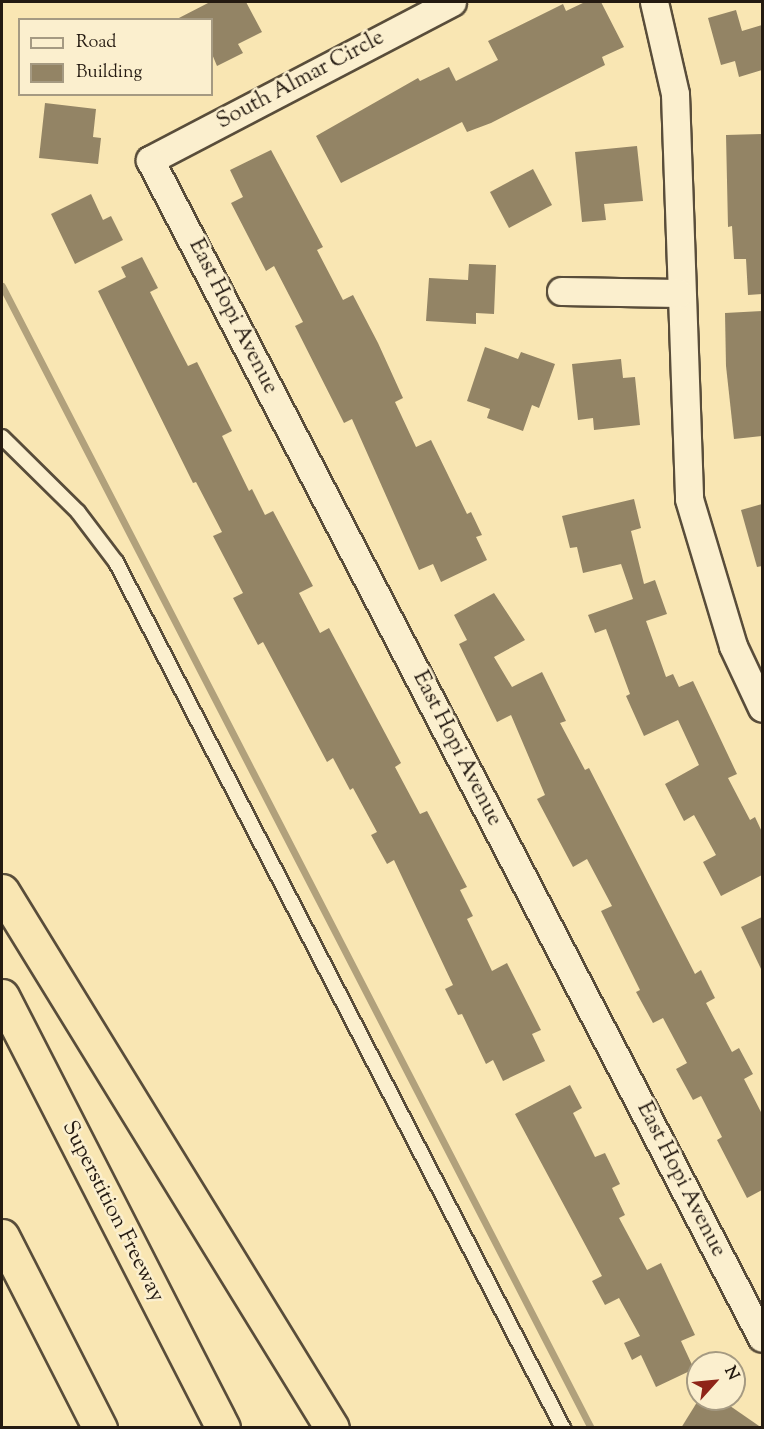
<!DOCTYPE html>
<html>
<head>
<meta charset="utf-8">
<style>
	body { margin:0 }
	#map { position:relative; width:764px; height:1429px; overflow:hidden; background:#f9e6b3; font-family:"Sorts Mill Goudy",serif }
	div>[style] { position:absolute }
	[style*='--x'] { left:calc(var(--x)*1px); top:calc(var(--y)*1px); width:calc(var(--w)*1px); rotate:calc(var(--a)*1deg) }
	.stream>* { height:7px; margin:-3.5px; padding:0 3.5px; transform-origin:3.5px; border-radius:3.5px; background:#b1a17c }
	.building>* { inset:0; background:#938465 }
	.roads { filter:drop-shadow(2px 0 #594d3a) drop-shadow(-2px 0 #594d3a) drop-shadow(0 2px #594d3a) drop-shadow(0 -2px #594d3a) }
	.service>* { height:14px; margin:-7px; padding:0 7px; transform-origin:7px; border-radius:7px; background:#fbefce }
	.minor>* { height:27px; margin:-13.5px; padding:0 13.5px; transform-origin:13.5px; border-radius:13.5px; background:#fbefce }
	.motorway>* { height:33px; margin:-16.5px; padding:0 16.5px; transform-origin:16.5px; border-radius:16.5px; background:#f9e6b3 }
	span { translate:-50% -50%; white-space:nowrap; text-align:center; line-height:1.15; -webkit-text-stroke:5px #fbefce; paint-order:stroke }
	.street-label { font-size:22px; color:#241a11 }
	.frame { position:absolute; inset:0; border:3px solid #241a11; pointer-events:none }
	.legend { position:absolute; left:18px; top:18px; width:195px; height:78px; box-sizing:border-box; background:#fbefce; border:2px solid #a59a82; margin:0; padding:8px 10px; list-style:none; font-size:18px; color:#241a11 }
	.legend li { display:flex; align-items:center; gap:12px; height:30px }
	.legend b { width:30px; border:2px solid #a59a82 }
	.north { position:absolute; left:686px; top:1351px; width:60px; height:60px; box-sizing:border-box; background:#fbefce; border:2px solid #a59a82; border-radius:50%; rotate:63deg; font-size:16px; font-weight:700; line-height:24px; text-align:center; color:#241a11 }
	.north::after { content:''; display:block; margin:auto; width:21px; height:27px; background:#8f2418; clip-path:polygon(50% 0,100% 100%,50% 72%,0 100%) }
</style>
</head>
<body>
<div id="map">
	<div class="stream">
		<div style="--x:2;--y:286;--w:1285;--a:62.72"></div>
	</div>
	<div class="building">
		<div style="clip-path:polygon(210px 2px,246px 2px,262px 32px,238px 44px,243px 53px,217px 66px,212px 54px,212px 20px,175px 20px)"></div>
		<div style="clip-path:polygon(585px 2px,601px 2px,624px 47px,602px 57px,605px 65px,491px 123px,467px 132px,462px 122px,341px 183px,316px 136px,418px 78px,420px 81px,449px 67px,456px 81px,498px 60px,488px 41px,563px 4px,566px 11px)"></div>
		<div style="clip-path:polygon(736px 10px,742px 31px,762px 25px,762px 70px,739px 77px,735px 61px,721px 65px,708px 18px)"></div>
		<div style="clip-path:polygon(45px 103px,96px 109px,93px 137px,101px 138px,98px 164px,39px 158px)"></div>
		<div style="clip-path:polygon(762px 134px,762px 294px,748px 295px,746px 259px,734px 259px,732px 226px,728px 227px,726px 135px)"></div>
		<div style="clip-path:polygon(637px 146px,643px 201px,604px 204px,606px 220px,582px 222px,575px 152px)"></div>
		<div style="clip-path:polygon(271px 150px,323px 247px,317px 250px,343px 300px,353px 295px,378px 343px,403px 398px,395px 402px,416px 447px,431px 440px,467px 514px,471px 512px,482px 535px,476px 537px,487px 560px,441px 582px,433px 564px,419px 570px,352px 419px,344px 423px,295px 326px,303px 322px,274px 266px,266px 271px,231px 203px,243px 197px,230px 170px)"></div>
		<div style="clip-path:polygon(533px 169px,552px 205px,509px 228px,490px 192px)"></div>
		<div style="clip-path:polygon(91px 194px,103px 220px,111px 216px,123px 240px,75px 264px,51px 214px)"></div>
		<div style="clip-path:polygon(142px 257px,158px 288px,150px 292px,175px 341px,188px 366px,197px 362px,232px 431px,222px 436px,249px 491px,252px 489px,265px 515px,273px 511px,313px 586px,299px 593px,320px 633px,329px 628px,401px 763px,395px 767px,420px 814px,427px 811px,467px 887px,460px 890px,473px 916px,467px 919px,492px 971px,507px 963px,541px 1030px,532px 1034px,545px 1061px,503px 1081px,493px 1060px,486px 1064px,462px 1014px,458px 1015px,445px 989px,453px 985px,394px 860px,387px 864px,371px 835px,377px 832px,353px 788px,350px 790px,333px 758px,327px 762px,263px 642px,258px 645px,233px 598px,243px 593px,213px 536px,222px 532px,196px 482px,193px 483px,98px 291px,126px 277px,121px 267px)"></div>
		<div style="clip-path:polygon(469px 264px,496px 265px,494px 314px,476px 313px,476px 324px,426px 321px,429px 278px,468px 280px)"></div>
		<div style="clip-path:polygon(762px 311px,762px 436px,734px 439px,726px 366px,725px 313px)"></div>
		<div style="clip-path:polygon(485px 347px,518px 359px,521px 352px,555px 364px,539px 408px,532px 405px,523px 431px,487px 418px,490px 409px,467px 401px)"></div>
		<div style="clip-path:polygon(621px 359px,623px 378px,635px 377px,640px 425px,594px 430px,593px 418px,578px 420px,572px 364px)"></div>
		<div style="clip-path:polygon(634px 499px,641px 528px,631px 531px,644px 584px,655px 580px,667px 614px,646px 621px,666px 677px,673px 674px,679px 687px,693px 681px,737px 774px,728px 778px,750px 820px,755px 817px,762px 832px,762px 875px,721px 896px,703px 862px,716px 855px,694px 815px,684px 821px,665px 784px,699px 765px,678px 720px,644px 736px,626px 696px,630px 694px,606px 629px,595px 633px,588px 615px,633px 599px,621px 564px,583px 573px,577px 547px,570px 548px,562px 516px)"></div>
		<div style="clip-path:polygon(762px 504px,762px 566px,757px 567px,741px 510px)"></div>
		<div style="clip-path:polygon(494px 593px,525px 640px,494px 657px,512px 687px,542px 672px,566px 721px,560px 723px,585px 770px,589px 768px,695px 974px,701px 970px,715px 998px,706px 1003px,732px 1052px,739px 1048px,753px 1074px,744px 1079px,762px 1114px,762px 1190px,747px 1198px,717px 1140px,722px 1137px,701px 1096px,693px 1100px,676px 1069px,687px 1063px,663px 1018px,653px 1023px,636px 992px,640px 990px,601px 911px,612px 906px,587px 859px,573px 867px,537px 799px,545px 795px,511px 715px,497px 722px,459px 644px,467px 640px,454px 615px)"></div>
		<div style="clip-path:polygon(762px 917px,762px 971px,741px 927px)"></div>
		<div style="clip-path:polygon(570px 1085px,582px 1108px,573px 1113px,595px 1157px,605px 1153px,620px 1184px,612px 1188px,625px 1215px,619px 1218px,647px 1270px,661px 1263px,695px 1335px,681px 1341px,694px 1369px,656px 1387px,641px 1355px,632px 1360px,624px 1343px,640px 1336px,619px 1298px,605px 1305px,592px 1281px,602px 1276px,515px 1114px)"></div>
		<div style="clip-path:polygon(699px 1399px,720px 1399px,762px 1428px,681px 1428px)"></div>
	</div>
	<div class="roads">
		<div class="service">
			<div style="--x:2;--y:437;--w:107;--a:44.6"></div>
			<div style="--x:78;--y:512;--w:63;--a:52.8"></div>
			<div style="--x:116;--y:562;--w:975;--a:62.7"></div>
		</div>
		<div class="minor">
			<div style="--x:452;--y:2;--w:341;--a:152.4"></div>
			<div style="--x:150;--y:160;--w:1327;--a:62.55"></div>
			<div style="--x:654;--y:2;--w:94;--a:77.1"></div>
			<div style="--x:675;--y:94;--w:405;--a:88"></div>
			<div style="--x:689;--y:499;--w:153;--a:73.3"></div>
			<div style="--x:733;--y:646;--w:68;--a:64.9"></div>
			<div style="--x:561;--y:291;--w:118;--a:1"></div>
		</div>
		<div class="motorway">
			<div style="--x:2;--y:891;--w:630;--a:58.43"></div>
			<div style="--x:2;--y:996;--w:485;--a:62.9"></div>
			<div style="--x:2;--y:1236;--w:216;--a:63"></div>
		</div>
	</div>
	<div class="street-label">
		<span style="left:301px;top:81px;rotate:-28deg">South Almar Circle</span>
		<span style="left:232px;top:317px;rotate:63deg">East Hopi Avenue</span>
		<span style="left:456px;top:749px;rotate:63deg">East Hopi Avenue</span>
		<span style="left:680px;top:1180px;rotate:63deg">East Hopi Avenue</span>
		<span style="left:112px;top:1212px;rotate:63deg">Superstition Freeway</span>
	</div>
	<div class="frame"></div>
	<ul class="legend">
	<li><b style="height:8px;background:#fbefce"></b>Road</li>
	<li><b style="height:16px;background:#938465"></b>Building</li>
	</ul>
	<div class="north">N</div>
</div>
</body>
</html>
